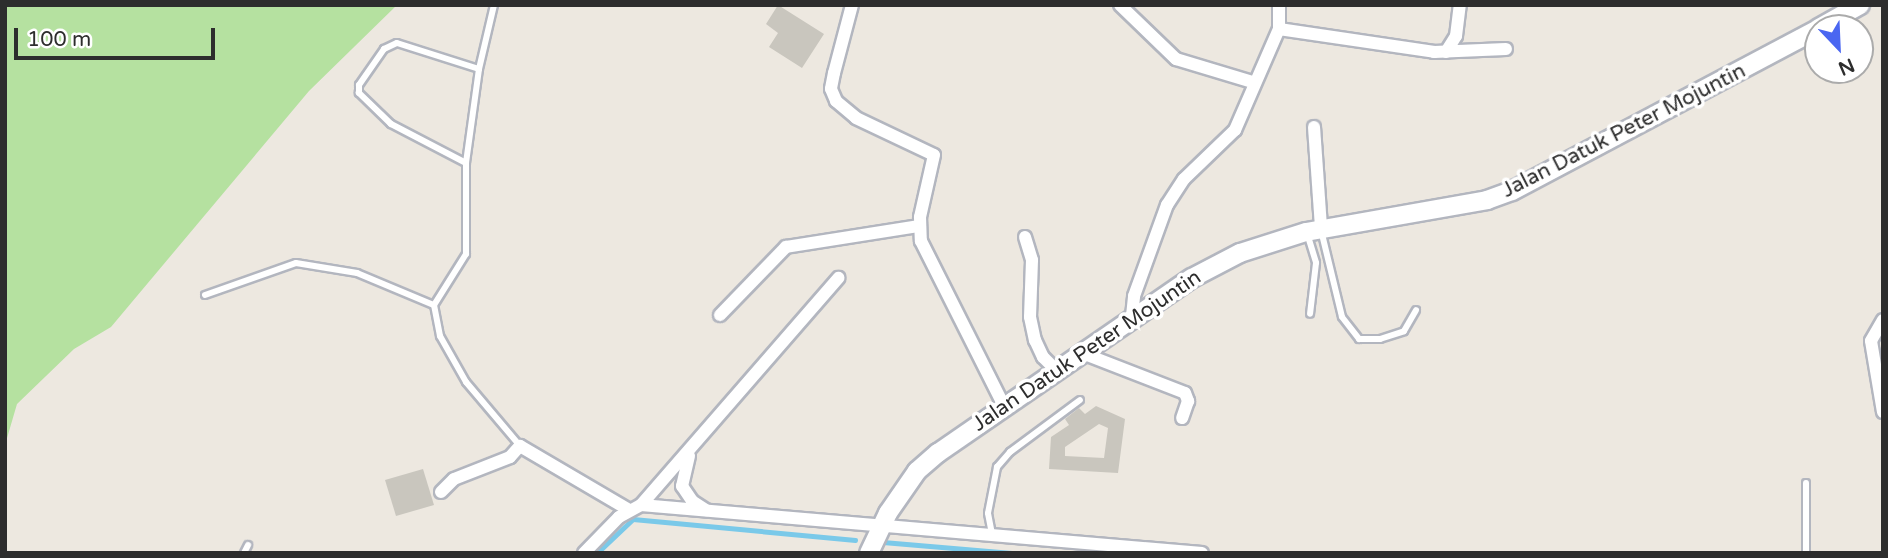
<!DOCTYPE html>
<html>
<head>
<meta charset="utf-8">
<style>
	body { margin:0 }
	#map { position:relative; width:1888px; height:558px; overflow:hidden; background:#ede8e0; font-family:"Varela Round",sans-serif }
	div>[style] { position:absolute }
	[style*='--x'] { left:calc(var(--x)*1px); top:calc(var(--y)*1px); width:calc(var(--w)*1px); rotate:calc(var(--a)*1deg) }
	.green>* { inset:0; background:#b5e1a0 }
	.stream>* { height:4.5px; margin:-2.25px; padding:0 2.25px; transform-origin:2.25px; border-radius:2.25px; background:#7ac9e9 }
	.building>* { inset:0; background:#c9c6be }
	.roads { filter:drop-shadow(2px 0 #b3b6bf) drop-shadow(-2px 0 #b3b6bf) drop-shadow(0 2px #b3b6bf) drop-shadow(0 -2px #b3b6bf) }
	.lane>* { height:6px; margin:-3px; padding:0 3px; transform-origin:3px; border-radius:3px; background:#fff }
	.street>* { height:12px; margin:-6px; padding:0 6px; transform-origin:6px; border-radius:6px; background:#fff }
	.secondary>* { height:18px; margin:-9px; padding:0 9px; transform-origin:9px; border-radius:9px; background:#fff }
	span { translate:-50% -50%; white-space:nowrap; text-align:center; line-height:1.15; -webkit-text-stroke:7px #fff; paint-order:stroke }
	.street-label { font-size:21px; color:#2d2d2d }
	.frame { position:absolute; inset:0; border:7px solid #2d2d2d; pointer-events:none }
	.north { position:absolute; left:1804px; top:14px; width:70px; height:70px; box-sizing:border-box; background:#fff; border:2px solid #ababab; border-radius:50%; rotate:157deg; font-size:19px; font-weight:700; line-height:28px; text-align:center; color:#2d2d2d }
	.north::after { content:''; display:block; margin:auto; width:24px; height:32px; background:#4a66f1; clip-path:polygon(50% 0,100% 100%,50% 72%,0 100%) }
	.scale { position:absolute; left:14px; top:28px; width:201px; height:32px; box-sizing:border-box; border:4px solid #2d2d2d; border-top:0; padding-left:9px; font-size:21px; line-height:24px; white-space:nowrap; color:#2d2d2d; -webkit-text-stroke:5px #fff; paint-order:stroke }
</style>
</head>
<body>
<div id="map">
	<div class="green">
		<div style="clip-path:polygon(5px 5px,397px 5px,309px 91px,111px 327px,74px 349px,17px 404px,5px 445px)"></div>
	</div>
	<div class="stream">
		<div style="--x:883;--y:542;--w:129;--a:4.9"></div>
		<div style="--x:597;--y:553;--w:50;--a:-43.4"></div>
		<div style="--x:633;--y:519;--w:223;--a:5.4"></div>
	</div>
	<div class="building">
		<div style="clip-path:polygon(778px 5px,824px 34px,802px 68px,769px 47px,778px 33px,766px 24px)"></div>
		<div style="clip-path:polygon(evenodd,1096px 406px,1125px 419px,1118px 473px,1049px 469px,1051px 437px,1069px 425px,1065px 419px,1079px 408px,1085px 414px,1096px 406px,1099px 424px,1108px 428px,1104px 458px,1065px 456px,1065px 447px,1099px 424px)"></div>
		<div style="clip-path:polygon(423px 469px,434px 505px,396px 516px,385px 480px)"></div>
	</div>
	<div class="roads">
		<div class="lane">
			<div style="--x:494;--y:5;--w:66;--a:103.2"></div>
			<div style="--x:479;--y:69;--w:95;--a:97.9"></div>
			<div style="--x:466;--y:163;--w:91;--a:90"></div>
			<div style="--x:466;--y:254;--w:60;--a:122.1"></div>
			<div style="--x:434;--y:305;--w:32;--a:79"></div>
			<div style="--x:440;--y:336;--w:53;--a:60.5"></div>
			<div style="--x:466;--y:382;--w:84;--a:49.8"></div>
			<div style="--x:466;--y:163;--w:85;--a:-152.5"></div>
			<div style="--x:391;--y:124;--w:45;--a:-135.9"></div>
			<div style="--x:359;--y:93;--w:8;--a:-90"></div>
			<div style="--x:359;--y:85;--w:44;--a:-55.2"></div>
			<div style="--x:384;--y:49;--w:14;--a:-25"></div>
			<div style="--x:397;--y:43;--w:86;--a:17.6"></div>
			<div style="--x:1321;--y:230;--w:89;--a:76.4"></div>
			<div style="--x:1342;--y:317;--w:28;--a:52"></div>
			<div style="--x:1359;--y:339;--w:21;--a:0"></div>
			<div style="--x:1380;--y:339;--w:25;--a:-18"></div>
			<div style="--x:1404;--y:331;--w:24;--a:-60"></div>
			<div style="--x:1307;--y:233;--w:31;--a:73"></div>
			<div style="--x:1316;--y:263;--w:51;--a:96.7"></div>
			<div style="--x:205;--y:295;--w:96;--a:-19.4"></div>
			<div style="--x:296;--y:263;--w:62;--a:9.3"></div>
			<div style="--x:357;--y:273;--w:83;--a:22.6"></div>
			<div style="--x:992;--y:534;--w:21;--a:-101"></div>
			<div style="--x:988;--y:513;--w:47;--a:-78.9"></div>
			<div style="--x:997;--y:467;--w:20;--a:-49"></div>
			<div style="--x:1010;--y:452;--w:87;--a:-36.6"></div>
			<div style="--x:244;--y:553;--w:9;--a:-63"></div>
			<div style="--x:1806;--y:553;--w:70;--a:-90"></div>
		</div>
		<div class="street">
			<div style="--x:852;--y:5;--w:70;--a:104.8"></div>
			<div style="--x:834;--y:73;--w:16;--a:101"></div>
			<div style="--x:831;--y:89;--w:13;--a:67"></div>
			<div style="--x:836;--y:101;--w:26;--a:40"></div>
			<div style="--x:856;--y:118;--w:86;--a:25.4"></div>
			<div style="--x:934;--y:155;--w:64;--a:102.7"></div>
			<div style="--x:920;--y:217;--w:24;--a:88"></div>
			<div style="--x:921;--y:241;--w:185;--a:63.3"></div>
			<div style="--x:1120;--y:5;--w:78;--a:44"></div>
			<div style="--x:1176;--y:59;--w:79;--a:16.8"></div>
			<div style="--x:1279;--y:29;--w:157;--a:8.4"></div>
			<div style="--x:1434;--y:52;--w:72;--a:-2.4"></div>
			<div style="--x:1446;--y:52;--w:19;--a:-58"></div>
			<div style="--x:1456;--y:36;--w:31;--a:-83"></div>
			<div style="--x:1314;--y:127;--w:101;--a:86"></div>
			<div style="--x:1025;--y:237;--w:24;--a:73"></div>
			<div style="--x:1032;--y:260;--w:57;--a:92"></div>
			<div style="--x:1030;--y:317;--w:24;--a:78"></div>
			<div style="--x:1035;--y:340;--w:19;--a:65"></div>
			<div style="--x:1043;--y:357;--w:18;--a:45"></div>
			<div style="--x:720;--y:315;--w:95;--a:-45.9"></div>
			<div style="--x:786;--y:247;--w:134;--a:-9"></div>
			<div style="--x:1132;--y:316;--w:20;--a:-84"></div>
			<div style="--x:1134;--y:296;--w:97;--a:-70.1"></div>
			<div style="--x:1167;--y:205;--w:31;--a:-57"></div>
			<div style="--x:1184;--y:179;--w:71;--a:-43.9"></div>
			<div style="--x:1235;--y:130;--w:110;--a:-66.5"></div>
			<div style="--x:1279;--y:29;--w:24;--a:-90"></div>
			<div style="--x:1883;--y:320;--w:24;--a:120"></div>
			<div style="--x:1871;--y:341;--w:72;--a:80.4"></div>
			<div style="--x:1082;--y:353;--w:110;--a:21.2"></div>
			<div style="--x:1185;--y:393;--w:9;--a:69"></div>
			<div style="--x:1188;--y:401;--w:18;--a:109"></div>
			<div style="--x:689;--y:456;--w:31;--a:103"></div>
			<div style="--x:682;--y:486;--w:18;--a:56"></div>
			<div style="--x:692;--y:501;--w:17;--a:33"></div>
			<div style="--x:441;--y:492;--w:18;--a:-45"></div>
			<div style="--x:454;--y:479;--w:60;--a:-21.4"></div>
			<div style="--x:510;--y:457;--w:15;--a:-48"></div>
			<div style="--x:520;--y:446;--w:126;--a:30.4"></div>
			<div style="--x:641;--y:505;--w:301;--a:-49"></div>
			<div style="--x:584;--y:553;--w:50;--a:-45.8"></div>
			<div style="--x:619;--y:517;--w:25;--a:-29"></div>
			<div style="--x:641;--y:505;--w:563;--a:4.89"></div>
		</div>
		<div class="secondary">
			<div style="--x:1819;--y:28;--w:47;--a:-29.3"></div>
			<div style="--x:869;--y:553;--w:44;--a:-64.6"></div>
			<div style="--x:888;--y:513;--w:51;--a:-55.4"></div>
			<div style="--x:917;--y:471;--w:28;--a:-41"></div>
			<div style="--x:938;--y:453;--w:308;--a:-34.6"></div>
			<div style="--x:1192;--y:278;--w:54;--a:-27.5"></div>
			<div style="--x:1240;--y:253;--w:69;--a:-17.7"></div>
			<div style="--x:1306;--y:232;--w:184;--a:-10"></div>
			<div style="--x:1487;--y:200;--w:27;--a:-20"></div>
			<div style="--x:1512;--y:191;--w:346;--a:-27.9"></div>
		</div>
	</div>
	<div class="street-label">
		<span style="left:1624px;top:131px;rotate:-27deg">Jalan Datuk Peter Mojuntin</span>
		<span style="left:1087px;top:351px;rotate:-34deg">Jalan Datuk Peter Mojuntin</span>
	</div>
	<div class="frame"></div>
	<div class="north">N</div>
	<div class="scale">100 m</div>
</div>
</body>
</html>
